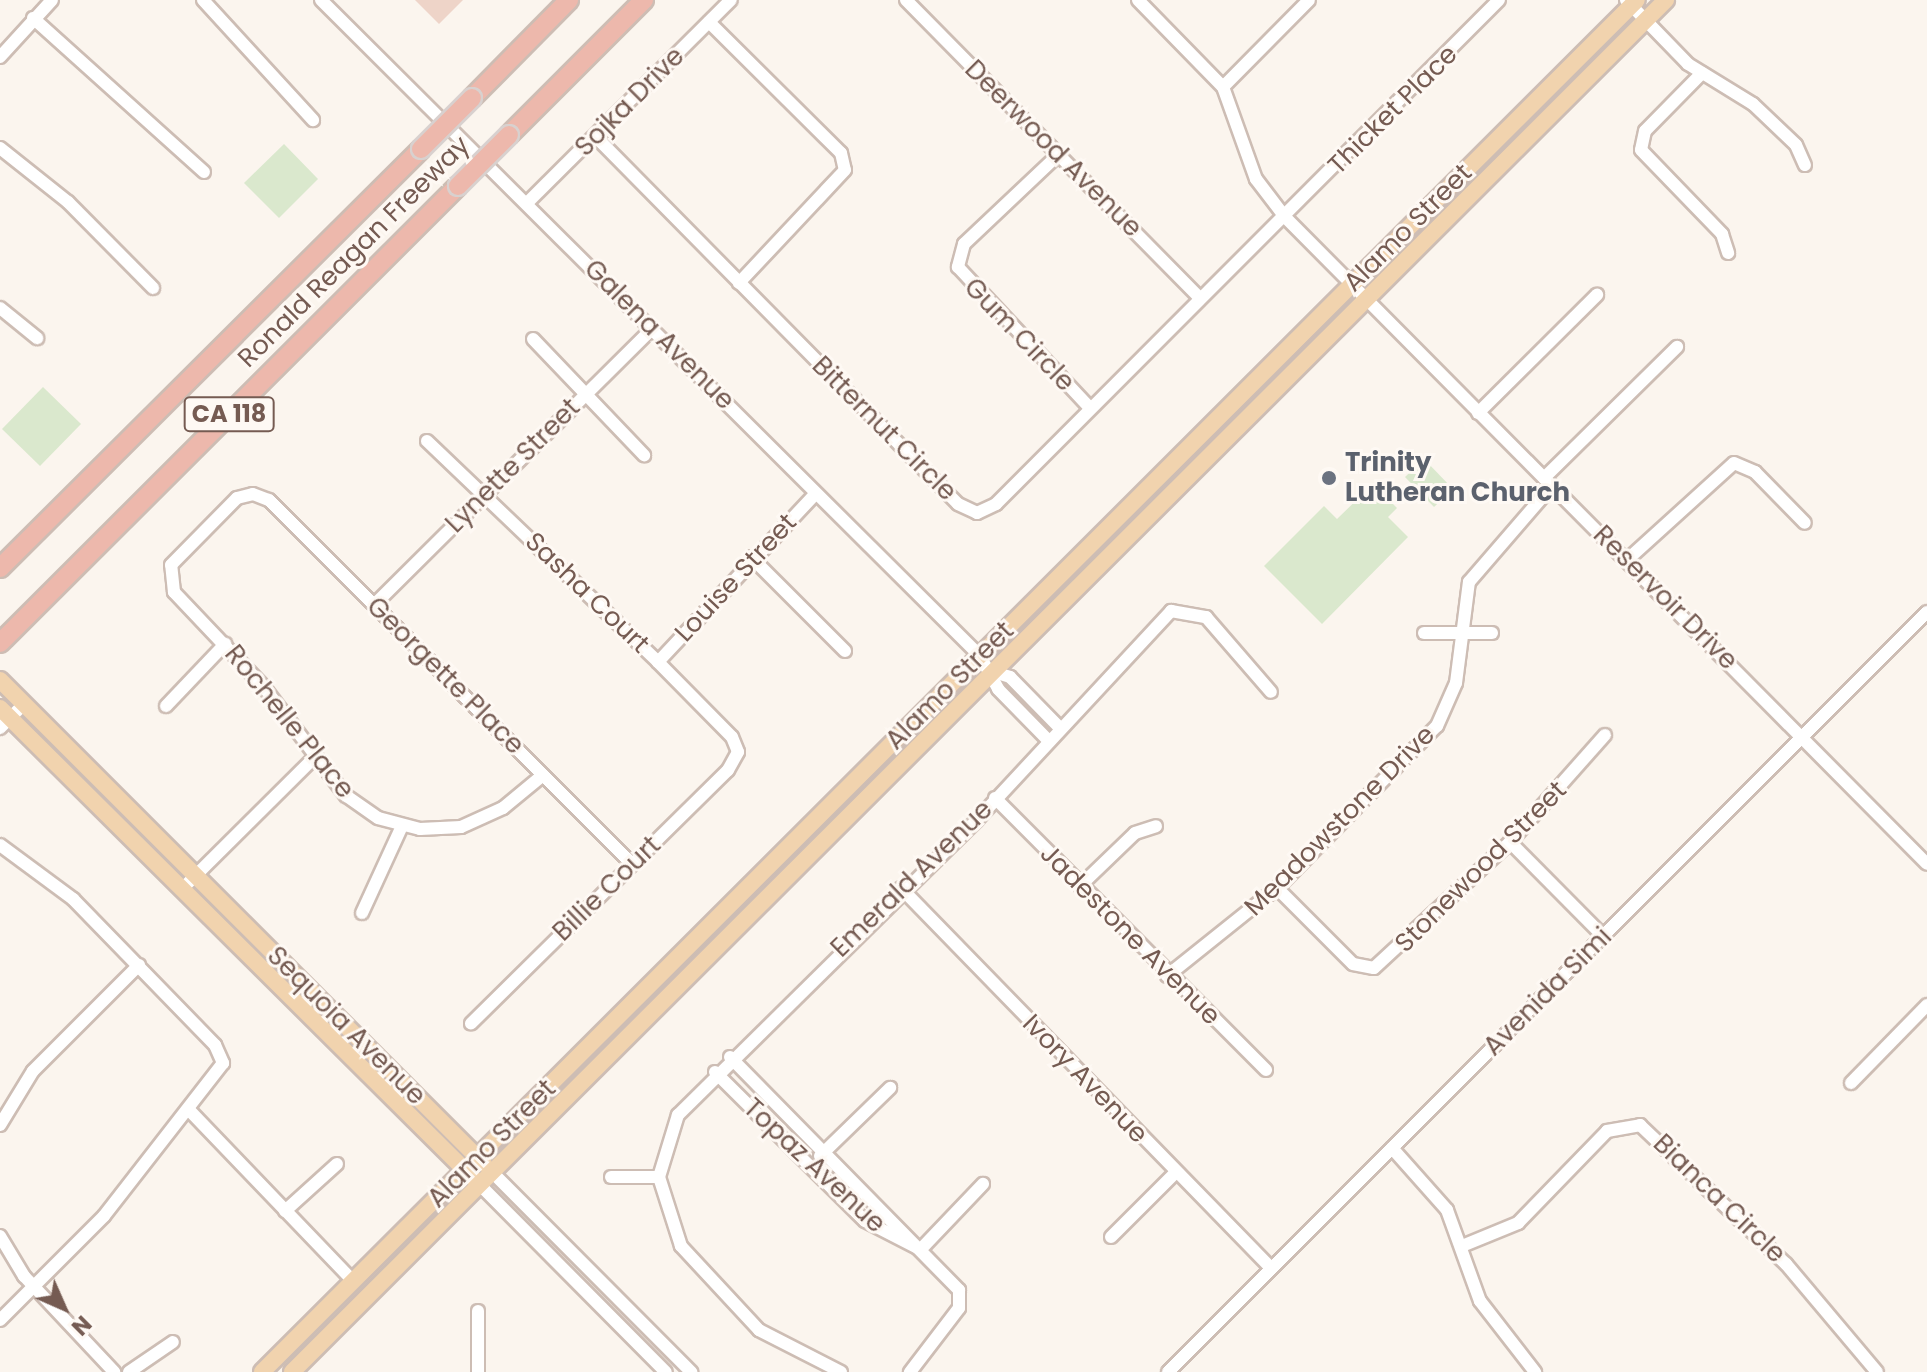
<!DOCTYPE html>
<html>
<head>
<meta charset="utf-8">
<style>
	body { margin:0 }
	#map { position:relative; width:1927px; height:1372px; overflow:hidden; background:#fbf5ee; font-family:Poppins,sans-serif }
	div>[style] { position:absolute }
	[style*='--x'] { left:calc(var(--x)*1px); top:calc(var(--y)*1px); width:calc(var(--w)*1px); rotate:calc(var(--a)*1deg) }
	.green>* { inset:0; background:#dae8cd }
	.building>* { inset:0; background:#eed4c8 }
	.roads { filter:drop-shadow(2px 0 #cdbdb4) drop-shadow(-2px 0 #cdbdb4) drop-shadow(0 2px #cdbdb4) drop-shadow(0 -2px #cdbdb4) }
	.minor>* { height:12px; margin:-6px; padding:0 6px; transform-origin:6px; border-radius:6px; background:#fff }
	.major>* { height:16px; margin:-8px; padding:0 8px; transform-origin:8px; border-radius:8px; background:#f1d3ae }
	.highway>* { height:18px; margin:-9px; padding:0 9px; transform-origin:9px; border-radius:9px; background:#edb8ac }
	.bridges { filter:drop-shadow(2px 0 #d8d1cf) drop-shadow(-2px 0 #d8d1cf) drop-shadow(0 2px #d8d1cf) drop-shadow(0 -2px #d8d1cf) }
	.highway-bridge>* { height:18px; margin:-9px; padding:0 9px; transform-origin:9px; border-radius:9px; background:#edb8ac }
	.dots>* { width:22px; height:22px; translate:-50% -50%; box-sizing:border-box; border:4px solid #fef9f4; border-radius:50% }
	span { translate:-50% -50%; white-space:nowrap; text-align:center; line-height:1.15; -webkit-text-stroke:6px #fef9f4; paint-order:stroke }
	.shield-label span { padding:2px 6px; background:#fef9f4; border:2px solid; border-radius:6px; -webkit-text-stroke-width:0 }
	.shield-label { font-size:24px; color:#755b52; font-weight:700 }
	.street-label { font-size:26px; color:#755b52 }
	.worship-label { font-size:26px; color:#5b616d; font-weight:700 }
	.left { translate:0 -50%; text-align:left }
	.north { position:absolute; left:24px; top:1268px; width:80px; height:80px; -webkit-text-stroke:6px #fef9f4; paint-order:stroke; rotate:135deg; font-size:22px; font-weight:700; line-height:32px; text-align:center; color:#755b52 }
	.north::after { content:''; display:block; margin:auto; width:28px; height:36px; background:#755b52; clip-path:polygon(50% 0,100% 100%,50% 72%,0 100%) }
</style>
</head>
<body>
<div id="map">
	<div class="green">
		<div style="clip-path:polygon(284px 144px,318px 179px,279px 218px,244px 183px)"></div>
		<div style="clip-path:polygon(43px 387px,81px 424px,40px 466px,2px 429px)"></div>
		<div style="clip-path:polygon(1424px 459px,1453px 489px,1434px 507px,1405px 477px)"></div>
		<div style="clip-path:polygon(1373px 484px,1397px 508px,1388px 517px,1408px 537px,1322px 624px,1264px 566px,1324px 506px,1337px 519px)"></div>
	</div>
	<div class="building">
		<div style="clip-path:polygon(415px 0,463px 0,439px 24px)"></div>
	</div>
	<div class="roads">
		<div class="minor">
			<div style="--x:203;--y:0;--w:163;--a:47.5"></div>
			<div style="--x:321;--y:0;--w:930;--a:44.87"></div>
			<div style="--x:980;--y:656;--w:38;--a:61"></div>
			<div style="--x:998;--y:689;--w:71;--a:45.6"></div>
			<div style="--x:906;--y:0;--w:419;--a:45.4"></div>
			<div style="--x:1138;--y:0;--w:122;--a:45.7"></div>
			<div style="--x:1223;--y:87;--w:98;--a:70.3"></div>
			<div style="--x:1256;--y:179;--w:48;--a:52.7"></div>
			<div style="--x:1285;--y:217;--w:911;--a:45.22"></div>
			<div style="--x:1626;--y:0;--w:89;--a:45.9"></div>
			<div style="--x:1688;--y:64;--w:76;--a:31.6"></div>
			<div style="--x:1753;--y:104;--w:59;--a:43.6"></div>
			<div style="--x:1796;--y:145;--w:22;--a:66"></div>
			<div style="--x:33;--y:18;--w:230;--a:42"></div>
			<div style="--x:709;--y:22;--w:186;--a:44.8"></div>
			<div style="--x:841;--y:153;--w:17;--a:77"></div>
			<div style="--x:845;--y:170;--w:155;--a:133.2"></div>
			<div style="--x:0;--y:57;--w:77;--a:-47.6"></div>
			<div style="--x:1702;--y:73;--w:81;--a:134.5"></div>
			<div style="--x:1645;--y:131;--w:19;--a:102"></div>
			<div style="--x:1641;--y:150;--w:117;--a:46"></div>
			<div style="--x:1722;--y:234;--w:20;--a:72"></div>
			<div style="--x:1223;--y:87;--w:122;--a:-45.3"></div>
			<div style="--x:596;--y:137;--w:515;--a:45.39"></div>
			<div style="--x:958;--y:504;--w:21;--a:25"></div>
			<div style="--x:977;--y:513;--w:21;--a:-25"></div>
			<div style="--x:996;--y:504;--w:712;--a:-45.06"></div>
			<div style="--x:0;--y:148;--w:87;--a:38.5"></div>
			<div style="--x:68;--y:202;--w:121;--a:45.3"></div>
			<div style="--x:1057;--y:156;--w:128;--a:136.6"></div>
			<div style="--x:964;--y:244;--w:24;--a:105"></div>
			<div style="--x:958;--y:267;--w:193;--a:46.9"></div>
			<div style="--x:528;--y:202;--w:286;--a:-44.9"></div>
			<div style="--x:0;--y:308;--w:48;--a:39"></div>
			<div style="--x:533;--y:339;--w:161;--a:46.3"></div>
			<div style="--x:1478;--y:413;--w:168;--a:-44.8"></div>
			<div style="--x:427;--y:441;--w:320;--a:43.7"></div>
			<div style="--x:658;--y:662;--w:105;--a:45.4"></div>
			<div style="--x:732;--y:737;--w:16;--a:68"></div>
			<div style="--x:738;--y:752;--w:21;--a:119"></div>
			<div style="--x:728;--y:770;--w:361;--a:135.4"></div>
			<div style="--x:1544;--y:478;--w:187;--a:-44.6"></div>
			<div style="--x:751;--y:557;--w:133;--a:45"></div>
			<div style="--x:1627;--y:560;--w:144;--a:-42.2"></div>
			<div style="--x:1734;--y:463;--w:23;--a:23"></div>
			<div style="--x:1755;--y:472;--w:71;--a:45.6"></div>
			<div style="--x:374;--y:605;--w:393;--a:-44.8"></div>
			<div style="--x:1424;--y:633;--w:68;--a:0"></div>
			<div style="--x:658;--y:662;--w:230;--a:-46.9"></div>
			<div style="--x:994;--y:672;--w:17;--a:17"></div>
			<div style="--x:1010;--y:677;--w:71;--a:45.6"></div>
			<div style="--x:166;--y:706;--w:86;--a:-46.4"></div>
			<div style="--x:0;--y:728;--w:34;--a:-45"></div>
			<div style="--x:543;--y:775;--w:52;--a:140.5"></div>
			<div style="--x:503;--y:808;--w:46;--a:155.7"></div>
			<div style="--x:461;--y:827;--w:41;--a:177.2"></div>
			<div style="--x:420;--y:829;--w:43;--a:-165.3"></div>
			<div style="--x:378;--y:818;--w:39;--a:-145"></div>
			<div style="--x:346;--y:796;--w:136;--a:-127"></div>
			<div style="--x:264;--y:687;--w:131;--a:-133.5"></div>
			<div style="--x:174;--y:592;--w:27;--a:-96"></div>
			<div style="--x:171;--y:565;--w:94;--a:-45.4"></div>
			<div style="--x:237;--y:498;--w:16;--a:-14"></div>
			<div style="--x:253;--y:494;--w:17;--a:21"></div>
			<div style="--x:269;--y:500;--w:514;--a:45.08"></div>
			<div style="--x:995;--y:798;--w:384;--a:45.1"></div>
			<div style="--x:1510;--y:842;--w:132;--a:45.3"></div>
			<div style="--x:0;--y:845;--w:91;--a:36.5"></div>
			<div style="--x:73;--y:899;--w:204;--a:45.8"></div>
			<div style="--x:215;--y:1045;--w:20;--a:66"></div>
			<div style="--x:223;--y:1063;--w:194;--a:127.9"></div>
			<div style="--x:104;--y:1216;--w:147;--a:135"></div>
			<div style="--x:1080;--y:886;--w:76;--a:-43.9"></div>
			<div style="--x:1135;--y:833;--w:22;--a:-18"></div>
			<div style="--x:183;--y:888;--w:183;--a:-44.8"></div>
			<div style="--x:901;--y:888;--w:530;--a:45.76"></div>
			<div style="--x:1277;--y:888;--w:107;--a:45"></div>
			<div style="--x:1353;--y:964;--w:21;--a:11"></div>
			<div style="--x:1374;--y:968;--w:185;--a:-42.8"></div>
			<div style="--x:1510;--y:842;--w:143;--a:-48.4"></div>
			<div style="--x:362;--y:913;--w:96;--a:-65.3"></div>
			<div style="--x:1167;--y:976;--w:141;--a:-38.7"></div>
			<div style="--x:1277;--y:888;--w:228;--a:-45.4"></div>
			<div style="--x:1437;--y:726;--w:47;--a:-66.2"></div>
			<div style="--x:1456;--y:683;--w:102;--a:-82.7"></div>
			<div style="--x:1469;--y:582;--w:127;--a:-49.2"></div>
			<div style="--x:730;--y:1057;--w:327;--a:45.5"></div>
			<div style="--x:959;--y:1290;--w:18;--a:90"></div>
			<div style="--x:959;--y:1308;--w:81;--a:127.4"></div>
			<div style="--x:715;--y:1072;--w:211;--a:44.8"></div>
			<div style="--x:865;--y:1221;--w:59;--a:27"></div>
			<div style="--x:1851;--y:1083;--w:109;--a:-45.7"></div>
			<div style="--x:191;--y:1112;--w:234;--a:46.2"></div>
			<div style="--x:0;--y:1125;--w:63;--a:-58.6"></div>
			<div style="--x:33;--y:1071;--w:150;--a:-45"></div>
			<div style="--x:1392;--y:1148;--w:83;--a:48.4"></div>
			<div style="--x:1447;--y:1210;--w:97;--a:70.1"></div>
			<div style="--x:1480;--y:1301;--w:90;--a:52.2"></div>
			<div style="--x:820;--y:1156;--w:98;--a:-44.2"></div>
			<div style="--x:491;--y:1171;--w:284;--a:45.1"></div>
			<div style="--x:611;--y:1177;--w:48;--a:0"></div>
			<div style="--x:479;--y:1184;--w:265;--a:45.2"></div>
			<div style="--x:285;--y:1211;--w:70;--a:-42.1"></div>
			<div style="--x:0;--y:1236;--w:47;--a:59"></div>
			<div style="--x:24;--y:1276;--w:132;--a:46.8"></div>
			<div style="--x:1111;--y:1237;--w:91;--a:-45"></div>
			<div style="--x:1462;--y:1246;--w:61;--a:-22.3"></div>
			<div style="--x:1518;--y:1223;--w:128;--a:-45.9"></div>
			<div style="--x:1607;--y:1131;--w:34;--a:-10"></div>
			<div style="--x:1640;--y:1125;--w:202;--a:43.6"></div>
			<div style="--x:1786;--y:1264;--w:141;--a:49.9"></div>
			<div style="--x:921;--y:1249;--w:90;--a:-46.4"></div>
			<div style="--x:129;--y:1372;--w:53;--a:-34.3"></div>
			<div style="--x:478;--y:1372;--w:61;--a:-90"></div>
			<div style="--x:841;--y:1372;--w:92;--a:-152.9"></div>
			<div style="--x:759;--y:1330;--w:115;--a:-132.9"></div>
			<div style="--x:681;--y:1246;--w:72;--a:-107.7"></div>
			<div style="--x:659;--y:1177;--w:65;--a:-73"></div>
			<div style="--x:678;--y:1115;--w:419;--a:-44.6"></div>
			<div style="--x:976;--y:821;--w:287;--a:-47.1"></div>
			<div style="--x:1171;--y:611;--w:36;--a:10"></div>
			<div style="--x:1206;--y:617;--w:99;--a:49.1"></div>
			<div style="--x:1168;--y:1372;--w:1074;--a:-45.04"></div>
		</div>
		<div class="major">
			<div style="--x:0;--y:680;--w:684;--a:45"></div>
			<div style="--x:0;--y:708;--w:667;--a:44.82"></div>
			<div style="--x:262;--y:1372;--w:1942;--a:-44.94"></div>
			<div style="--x:292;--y:1372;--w:1942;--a:-44.96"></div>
		</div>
		<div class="highway">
			<div style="--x:472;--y:98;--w:138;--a:-45.3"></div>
			<div style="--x:509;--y:135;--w:191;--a:-45"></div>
			<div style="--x:0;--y:568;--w:594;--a:-44.86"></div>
			<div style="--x:0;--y:643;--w:647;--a:-44.94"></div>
		</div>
	</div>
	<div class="bridges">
		<div class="highway-bridge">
			<div style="--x:421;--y:149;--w:72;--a:-45"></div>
			<div style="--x:458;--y:186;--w:72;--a:-45"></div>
		</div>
	</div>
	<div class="dots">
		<div style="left:1329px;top:478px;background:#6b7280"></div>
	</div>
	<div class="shield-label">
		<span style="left:229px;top:414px">CA 118</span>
	</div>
	<div class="street-label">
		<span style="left:630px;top:102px;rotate:-45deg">Sojka Drive</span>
		<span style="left:1393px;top:110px;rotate:-45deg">Thicket Place</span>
		<span style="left:1053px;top:149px;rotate:45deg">Deerwood Avenue</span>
		<span style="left:1408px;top:228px;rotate:-45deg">Alamo Street</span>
		<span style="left:354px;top:252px;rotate:-45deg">Ronald Reagan Freeway</span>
		<span style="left:659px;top:335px;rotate:45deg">Galena Avenue</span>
		<span style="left:1019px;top:335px;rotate:46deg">Gum Circle</span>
		<span style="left:884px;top:429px;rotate:45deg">Bitternut Circle</span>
		<span style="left:513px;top:466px;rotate:-45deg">Lynette Street</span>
		<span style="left:736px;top:578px;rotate:-47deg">Louise Street</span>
		<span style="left:587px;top:593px;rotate:44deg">Sasha Court</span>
		<span style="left:1665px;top:598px;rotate:45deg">Reservoir Drive</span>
		<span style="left:445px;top:676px;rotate:45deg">Georgette Place</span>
		<span style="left:950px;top:686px;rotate:-45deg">Alamo Street</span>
		<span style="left:289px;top:722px;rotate:51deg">Rochelle Place</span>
		<span style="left:1340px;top:821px;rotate:-45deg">Meadowstone Drive</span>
		<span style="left:1481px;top:867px;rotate:-45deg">Stonewood Street</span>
		<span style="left:912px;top:879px;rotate:-44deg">Emerald Avenue</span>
		<span style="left:607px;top:889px;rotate:-44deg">Billie Court</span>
		<span style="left:1130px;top:935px;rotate:45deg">Jadestone Avenue</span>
		<span style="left:1548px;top:992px;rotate:-45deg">Avenida Simi</span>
		<span style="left:346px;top:1026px;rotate:45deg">Sequoia Avenue</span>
		<span style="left:1085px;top:1079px;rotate:46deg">Ivory Avenue</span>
		<span style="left:492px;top:1144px;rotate:-45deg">Alamo Street</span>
		<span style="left:814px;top:1166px;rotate:43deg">Topaz Avenue</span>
		<span style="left:1719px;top:1199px;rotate:44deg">Bianca Circle</span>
	</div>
	<div class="worship-label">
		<span class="left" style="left:1345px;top:478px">Trinity<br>Lutheran Church</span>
	</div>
	<div class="north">N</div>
</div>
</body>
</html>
